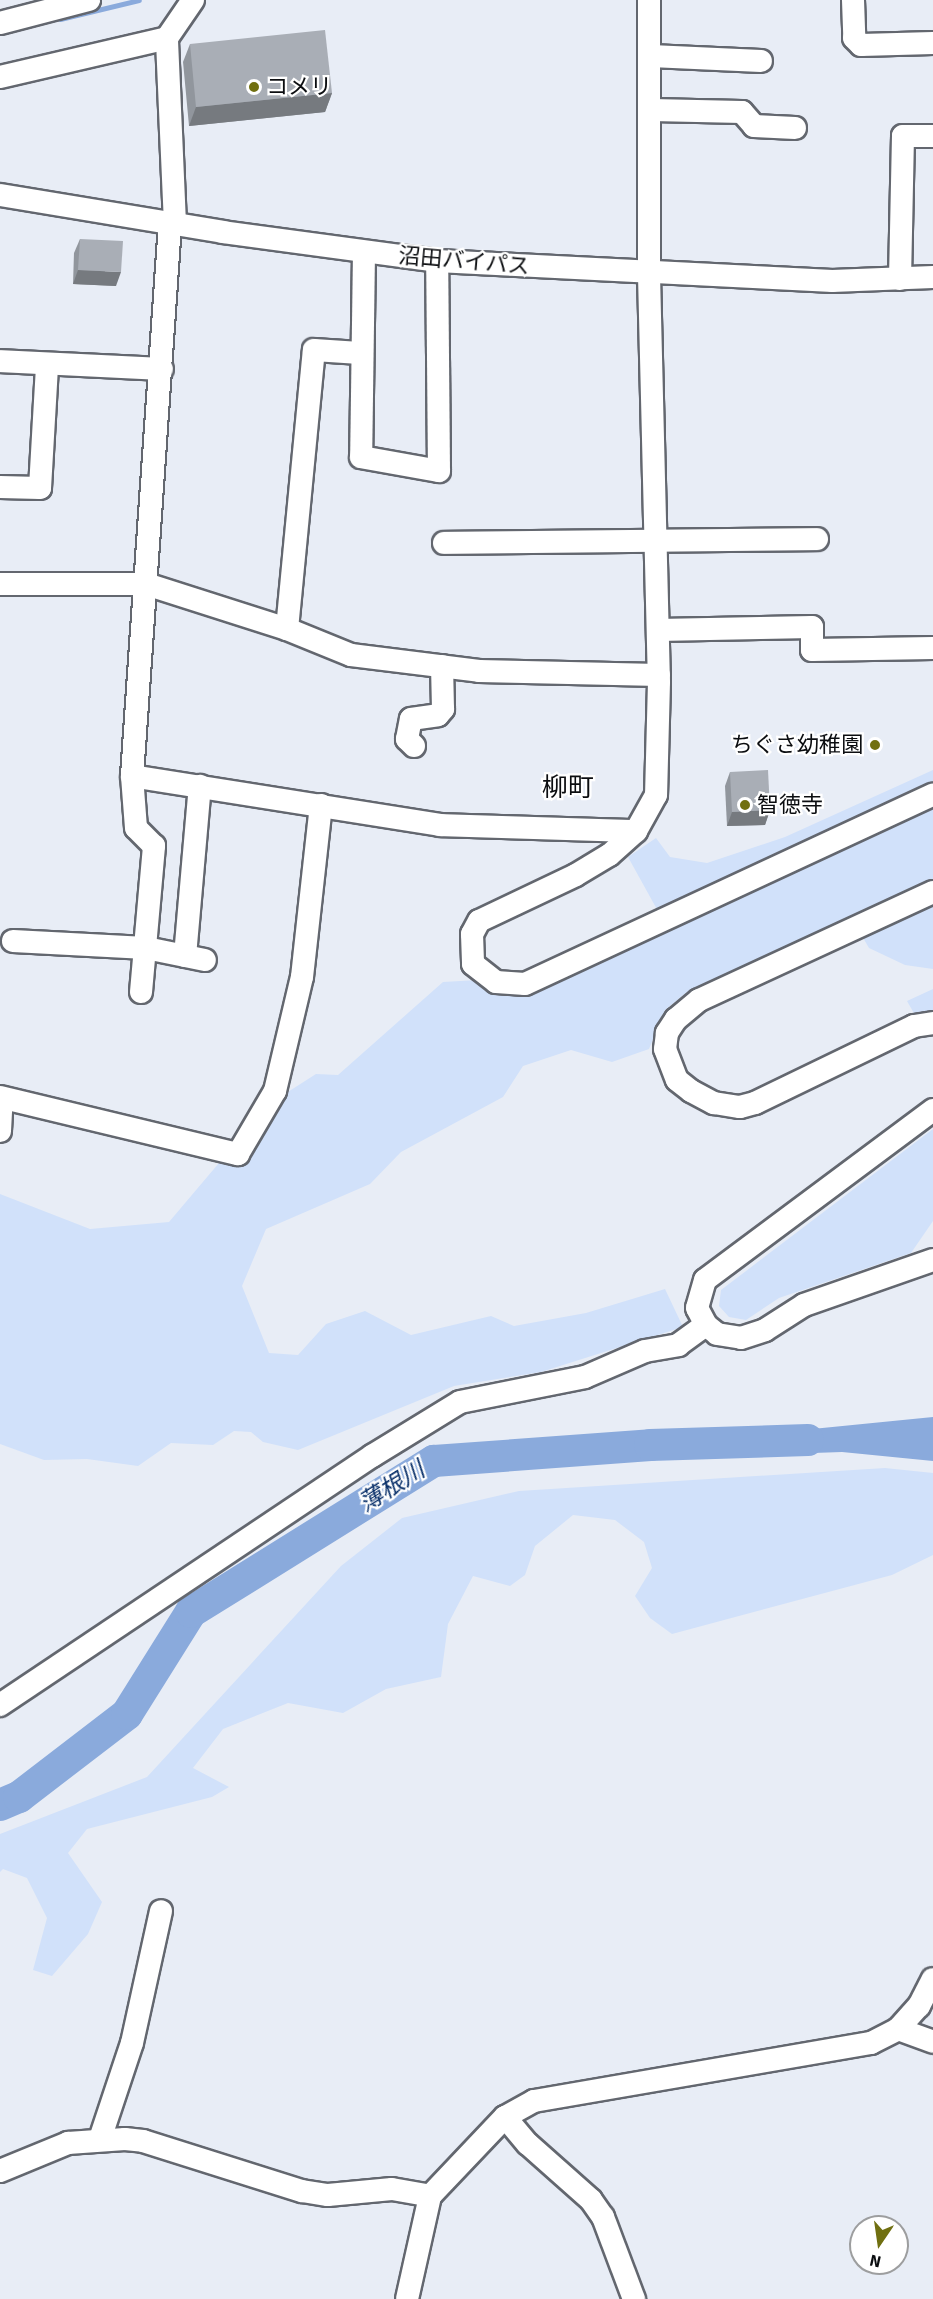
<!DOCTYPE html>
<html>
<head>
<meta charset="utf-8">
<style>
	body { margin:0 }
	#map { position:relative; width:933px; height:2299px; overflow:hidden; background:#e8edf6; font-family:Signika,"Noto Sans JP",sans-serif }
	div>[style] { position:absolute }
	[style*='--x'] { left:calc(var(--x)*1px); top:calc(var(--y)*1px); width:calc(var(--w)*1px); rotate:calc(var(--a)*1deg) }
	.green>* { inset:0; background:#d1e1fa }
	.water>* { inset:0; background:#8aaadc }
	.stream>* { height:5px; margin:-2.5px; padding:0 2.5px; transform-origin:2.5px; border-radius:2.5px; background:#8aaadc }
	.river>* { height:32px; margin:-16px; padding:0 16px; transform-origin:16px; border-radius:16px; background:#8aaadc }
	.roads { filter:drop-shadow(2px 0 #63676f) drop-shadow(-2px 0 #63676f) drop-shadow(0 2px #63676f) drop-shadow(0 -2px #63676f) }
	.minor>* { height:22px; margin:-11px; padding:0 11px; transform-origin:11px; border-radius:11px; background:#fff }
	.wall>* { inset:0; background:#91969d }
	.shaded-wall>* { inset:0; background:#767a7f }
	.building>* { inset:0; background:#a9aeb6 }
	.dots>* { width:16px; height:16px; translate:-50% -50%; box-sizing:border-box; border:3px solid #fff; border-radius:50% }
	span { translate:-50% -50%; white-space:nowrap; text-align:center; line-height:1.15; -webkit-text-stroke:4.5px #fff; paint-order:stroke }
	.poi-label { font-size:22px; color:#0b0d10 }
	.left { translate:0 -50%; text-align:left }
	.right { translate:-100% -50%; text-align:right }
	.street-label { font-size:22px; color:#0b0d10 }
	.water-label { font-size:24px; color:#082f69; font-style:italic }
	.quarter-label { font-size:26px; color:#0b0d10 }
	.north { position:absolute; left:849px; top:2215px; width:60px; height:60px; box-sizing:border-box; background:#fff; border:2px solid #9d9e9f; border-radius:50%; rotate:193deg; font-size:16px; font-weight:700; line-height:24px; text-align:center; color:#0b0d10 }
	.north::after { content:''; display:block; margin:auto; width:21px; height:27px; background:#706f10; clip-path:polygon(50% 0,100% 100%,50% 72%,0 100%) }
</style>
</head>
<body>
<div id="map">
	<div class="green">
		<div style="clip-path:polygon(933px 770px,933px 787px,659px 913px,628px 857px,656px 838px,670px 857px,707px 863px,785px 837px)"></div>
		<div style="clip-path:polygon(933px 804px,933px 880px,687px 992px,665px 1010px,649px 1049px,612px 1062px,571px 1050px,523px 1066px,503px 1097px,401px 1152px,370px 1184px,266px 1229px,242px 1286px,269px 1353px,298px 1355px,326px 1324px,365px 1311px,411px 1335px,491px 1316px,514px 1326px,586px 1313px,665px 1289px,683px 1327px,541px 1372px,454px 1386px,298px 1450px,263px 1442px,251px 1432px,234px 1431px,213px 1445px,171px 1443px,138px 1466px,87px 1459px,44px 1460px,0 1444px,0 1194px,90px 1229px,169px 1222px,269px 1104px,316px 1074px,338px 1075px,443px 982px,478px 980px,492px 988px)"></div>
		<div style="clip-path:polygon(933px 904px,933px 969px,905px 965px,869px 948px,862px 936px)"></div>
		<div style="clip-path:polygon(933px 989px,933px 1013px,915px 1015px,907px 1001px)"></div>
		<div style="clip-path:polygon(933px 1129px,933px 1221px,911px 1253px,779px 1298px,746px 1320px,729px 1317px,719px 1306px,721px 1290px)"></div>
		<div style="clip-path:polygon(885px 1468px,933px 1473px,933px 1555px,892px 1575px,672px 1634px,650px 1618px,635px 1596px,652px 1568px,644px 1542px,615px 1520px,573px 1515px,535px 1546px,525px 1575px,510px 1586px,473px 1576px,448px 1624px,441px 1677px,386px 1689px,343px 1713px,288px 1703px,223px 1729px,193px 1768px,229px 1787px,212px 1797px,87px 1829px,68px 1853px,102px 1902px,88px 1934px,52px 1976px,33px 1970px,47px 1918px,27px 1878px,3px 1869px,0 1872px,0 1834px,147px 1777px,341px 1566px,402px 1518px,519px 1491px)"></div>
	</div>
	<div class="water">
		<div style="clip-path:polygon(933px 1417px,933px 1461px,842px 1452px,756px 1455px,772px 1433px)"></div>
	</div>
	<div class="stream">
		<div style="--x:60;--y:19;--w:81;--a:-13.5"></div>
	</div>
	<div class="river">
		<div style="--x:0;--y:1805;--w:21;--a:-23"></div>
		<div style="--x:19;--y:1797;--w:136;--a:-37.5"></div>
		<div style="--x:127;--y:1714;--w:120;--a:-57.9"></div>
		<div style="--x:191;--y:1612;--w:286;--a:-31.9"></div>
		<div style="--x:434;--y:1461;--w:217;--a:-4.2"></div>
		<div style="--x:650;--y:1445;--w:158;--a:-1.8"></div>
	</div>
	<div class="roads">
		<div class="minor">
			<div style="--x:649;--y:0;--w:275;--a:90"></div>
			<div style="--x:649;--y:275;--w:407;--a:88.6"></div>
			<div style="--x:659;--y:682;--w:113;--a:91.5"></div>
			<div style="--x:656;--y:795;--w:41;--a:119.1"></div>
			<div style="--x:636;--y:831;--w:36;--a:138"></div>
			<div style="--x:609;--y:855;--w:39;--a:149"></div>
			<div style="--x:576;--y:875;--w:107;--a:154.6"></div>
			<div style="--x:479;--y:921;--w:15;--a:118"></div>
			<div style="--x:472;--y:934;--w:30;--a:88"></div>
			<div style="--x:473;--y:964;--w:29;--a:38"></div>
			<div style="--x:496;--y:982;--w:29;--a:4"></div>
			<div style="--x:525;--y:984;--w:450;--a:-24.9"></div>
			<div style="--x:853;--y:0;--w:38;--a:88"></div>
			<div style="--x:854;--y:38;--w:10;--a:45"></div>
			<div style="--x:861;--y:45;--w:72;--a:-1.6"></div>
			<div style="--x:0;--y:23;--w:92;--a:-14.5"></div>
			<div style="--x:651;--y:56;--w:110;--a:2.6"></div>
			<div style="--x:0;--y:77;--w:171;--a:-13.1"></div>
			<div style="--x:652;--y:110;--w:90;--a:1.3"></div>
			<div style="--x:742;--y:112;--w:18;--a:49"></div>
			<div style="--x:754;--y:126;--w:41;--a:2.8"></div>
			<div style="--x:0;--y:195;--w:226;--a:9.4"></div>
			<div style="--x:223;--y:232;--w:216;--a:7.7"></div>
			<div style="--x:437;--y:261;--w:396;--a:2.9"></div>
			<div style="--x:832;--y:281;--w:101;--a:-2.3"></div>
			<div style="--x:175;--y:224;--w:186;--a:-92.5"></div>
			<div style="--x:167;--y:38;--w:46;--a:-55.6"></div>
			<div style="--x:364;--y:252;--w:205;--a:90.8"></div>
			<div style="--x:361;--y:457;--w:79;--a:10.2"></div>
			<div style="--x:439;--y:471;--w:210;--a:-90.5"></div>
			<div style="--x:900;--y:279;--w:143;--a:-88.8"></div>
			<div style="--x:903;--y:136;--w:30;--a:0"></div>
			<div style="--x:0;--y:361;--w:162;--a:2.8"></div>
			<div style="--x:0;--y:487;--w:40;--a:1.4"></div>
			<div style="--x:40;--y:488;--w:123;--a:-86.7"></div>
			<div style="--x:444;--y:543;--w:373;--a:-0.6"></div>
			<div style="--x:0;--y:584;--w:146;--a:0"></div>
			<div style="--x:146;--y:584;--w:148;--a:17.7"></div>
			<div style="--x:287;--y:629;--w:69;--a:22.1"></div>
			<div style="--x:351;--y:655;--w:129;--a:7.1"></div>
			<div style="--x:479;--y:671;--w:180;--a:1.3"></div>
			<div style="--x:287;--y:629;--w:280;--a:-84.5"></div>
			<div style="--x:314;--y:350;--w:46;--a:3.7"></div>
			<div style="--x:658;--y:630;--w:154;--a:-1.1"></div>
			<div style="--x:812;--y:627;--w:23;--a:90"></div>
			<div style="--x:812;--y:650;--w:121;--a:-0.9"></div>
			<div style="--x:414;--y:746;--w:10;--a:-135"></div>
			<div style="--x:407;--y:739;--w:20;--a:-79"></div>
			<div style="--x:411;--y:719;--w:27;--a:-8"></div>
			<div style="--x:438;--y:715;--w:8;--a:-50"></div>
			<div style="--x:443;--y:709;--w:43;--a:-91.3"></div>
			<div style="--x:132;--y:776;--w:312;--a:9"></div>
			<div style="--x:440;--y:825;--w:196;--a:1.8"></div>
			<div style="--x:933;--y:892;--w:258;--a:155.2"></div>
			<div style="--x:699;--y:1000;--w:30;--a:140"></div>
			<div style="--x:676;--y:1019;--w:17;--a:123"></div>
			<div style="--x:667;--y:1033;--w:16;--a:97"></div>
			<div style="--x:665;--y:1049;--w:33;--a:69"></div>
			<div style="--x:677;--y:1080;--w:18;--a:38"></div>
			<div style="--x:691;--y:1091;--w:26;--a:28"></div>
			<div style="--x:714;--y:1103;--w:26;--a:9"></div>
			<div style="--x:740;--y:1107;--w:16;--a:-15"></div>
			<div style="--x:755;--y:1103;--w:177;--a:-25.8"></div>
			<div style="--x:914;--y:1026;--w:19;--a:-9"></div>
			<div style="--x:13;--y:941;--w:133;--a:3"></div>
			<div style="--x:146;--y:948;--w:60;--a:11.5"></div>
			<div style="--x:185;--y:956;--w:171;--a:-85"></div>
			<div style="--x:141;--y:992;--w:147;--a:-84.9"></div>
			<div style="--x:154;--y:846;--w:25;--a:-135"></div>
			<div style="--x:136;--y:828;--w:52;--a:-94.4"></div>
			<div style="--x:132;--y:776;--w:553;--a:-86.06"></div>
			<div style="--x:0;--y:1097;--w:245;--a:13.5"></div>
			<div style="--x:238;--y:1154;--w:73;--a:-59.6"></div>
			<div style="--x:275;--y:1091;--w:117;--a:-76.7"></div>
			<div style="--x:302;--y:977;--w:173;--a:-83.7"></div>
			<div style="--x:933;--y:1110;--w:284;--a:143.3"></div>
			<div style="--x:705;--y:1280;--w:29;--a:106"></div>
			<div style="--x:697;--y:1308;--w:19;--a:62"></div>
			<div style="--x:706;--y:1325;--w:14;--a:39"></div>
			<div style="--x:717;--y:1334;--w:24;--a:9"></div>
			<div style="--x:741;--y:1338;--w:25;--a:-18"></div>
			<div style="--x:765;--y:1330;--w:46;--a:-32.7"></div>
			<div style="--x:804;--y:1305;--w:137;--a:-19.2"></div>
			<div style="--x:0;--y:1131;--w:33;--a:-87"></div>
			<div style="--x:0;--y:1705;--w:448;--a:-33.8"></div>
			<div style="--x:372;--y:1456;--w:103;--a:-31.5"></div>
			<div style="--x:460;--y:1402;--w:127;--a:-11.3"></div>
			<div style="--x:585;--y:1377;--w:65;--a:-23.4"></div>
			<div style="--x:645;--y:1351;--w:34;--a:-10"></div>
			<div style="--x:678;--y:1345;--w:34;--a:-36"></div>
			<div style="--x:898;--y:2029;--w:37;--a:20"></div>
			<div style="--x:505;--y:2117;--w:35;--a:50"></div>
			<div style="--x:528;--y:2144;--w:84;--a:41.6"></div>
			<div style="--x:591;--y:2200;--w:21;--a:55"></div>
			<div style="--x:603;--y:2217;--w:88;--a:69.3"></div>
			<div style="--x:100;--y:2139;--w:101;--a:-71.6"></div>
			<div style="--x:132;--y:2043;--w:135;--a:-77.6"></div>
			<div style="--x:0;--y:2171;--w:74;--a:-22.4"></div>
			<div style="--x:68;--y:2143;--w:57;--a:-4"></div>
			<div style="--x:125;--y:2139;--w:18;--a:6"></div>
			<div style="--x:143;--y:2141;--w:167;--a:17.5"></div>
			<div style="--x:302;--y:2191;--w:26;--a:9"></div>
			<div style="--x:328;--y:2195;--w:64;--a:-5.4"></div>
			<div style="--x:392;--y:2189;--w:39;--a:10"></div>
			<div style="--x:407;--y:2299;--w:106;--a:-77.4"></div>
			<div style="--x:430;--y:2196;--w:109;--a:-46.5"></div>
			<div style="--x:505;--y:2117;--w:33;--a:-29"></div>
			<div style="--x:534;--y:2101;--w:342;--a:-9.8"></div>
			<div style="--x:871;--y:2043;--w:30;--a:-27"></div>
			<div style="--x:898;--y:2029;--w:31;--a:-48"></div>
			<div style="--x:919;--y:2006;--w:30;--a:-63"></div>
		</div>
	</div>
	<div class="wall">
		<div style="clip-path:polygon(190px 44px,332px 93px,325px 112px,189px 126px,183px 62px)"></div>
		<div style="clip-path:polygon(80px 239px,116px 286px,73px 284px,74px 253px)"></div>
		<div style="clip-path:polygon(730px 772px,770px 810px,765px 825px,727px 826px,725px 786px)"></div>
	</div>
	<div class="shaded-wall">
		<div style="clip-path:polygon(332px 93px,325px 112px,189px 126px,196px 107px)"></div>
		<div style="clip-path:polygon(78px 270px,121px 272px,116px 286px,73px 284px)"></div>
		<div style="clip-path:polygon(770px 810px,765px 825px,727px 826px,732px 812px)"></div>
	</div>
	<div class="building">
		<div style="clip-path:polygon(325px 30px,332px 93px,196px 107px,190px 44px)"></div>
		<div style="clip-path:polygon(80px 239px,123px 241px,121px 272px,78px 270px)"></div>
		<div style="clip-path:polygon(768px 770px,770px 810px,732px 812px,730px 772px)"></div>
	</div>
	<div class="dots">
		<div style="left:254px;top:87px;background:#706f10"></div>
		<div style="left:875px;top:745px;background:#706f10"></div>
		<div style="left:745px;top:805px;background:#706f10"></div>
	</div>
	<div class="poi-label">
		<span class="left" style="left:266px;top:87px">コメリ</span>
		<span class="right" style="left:863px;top:745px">ちぐさ幼稚園</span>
		<span class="left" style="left:757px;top:805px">智徳寺</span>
	</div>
	<div class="street-label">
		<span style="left:464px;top:261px;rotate:5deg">沼田バイパス</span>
	</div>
	<div class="water-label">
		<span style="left:392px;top:1487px;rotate:-32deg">薄根川</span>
	</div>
	<div class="quarter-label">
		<span style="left:568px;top:789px">柳町</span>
	</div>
	<div class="north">N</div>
</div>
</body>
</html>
